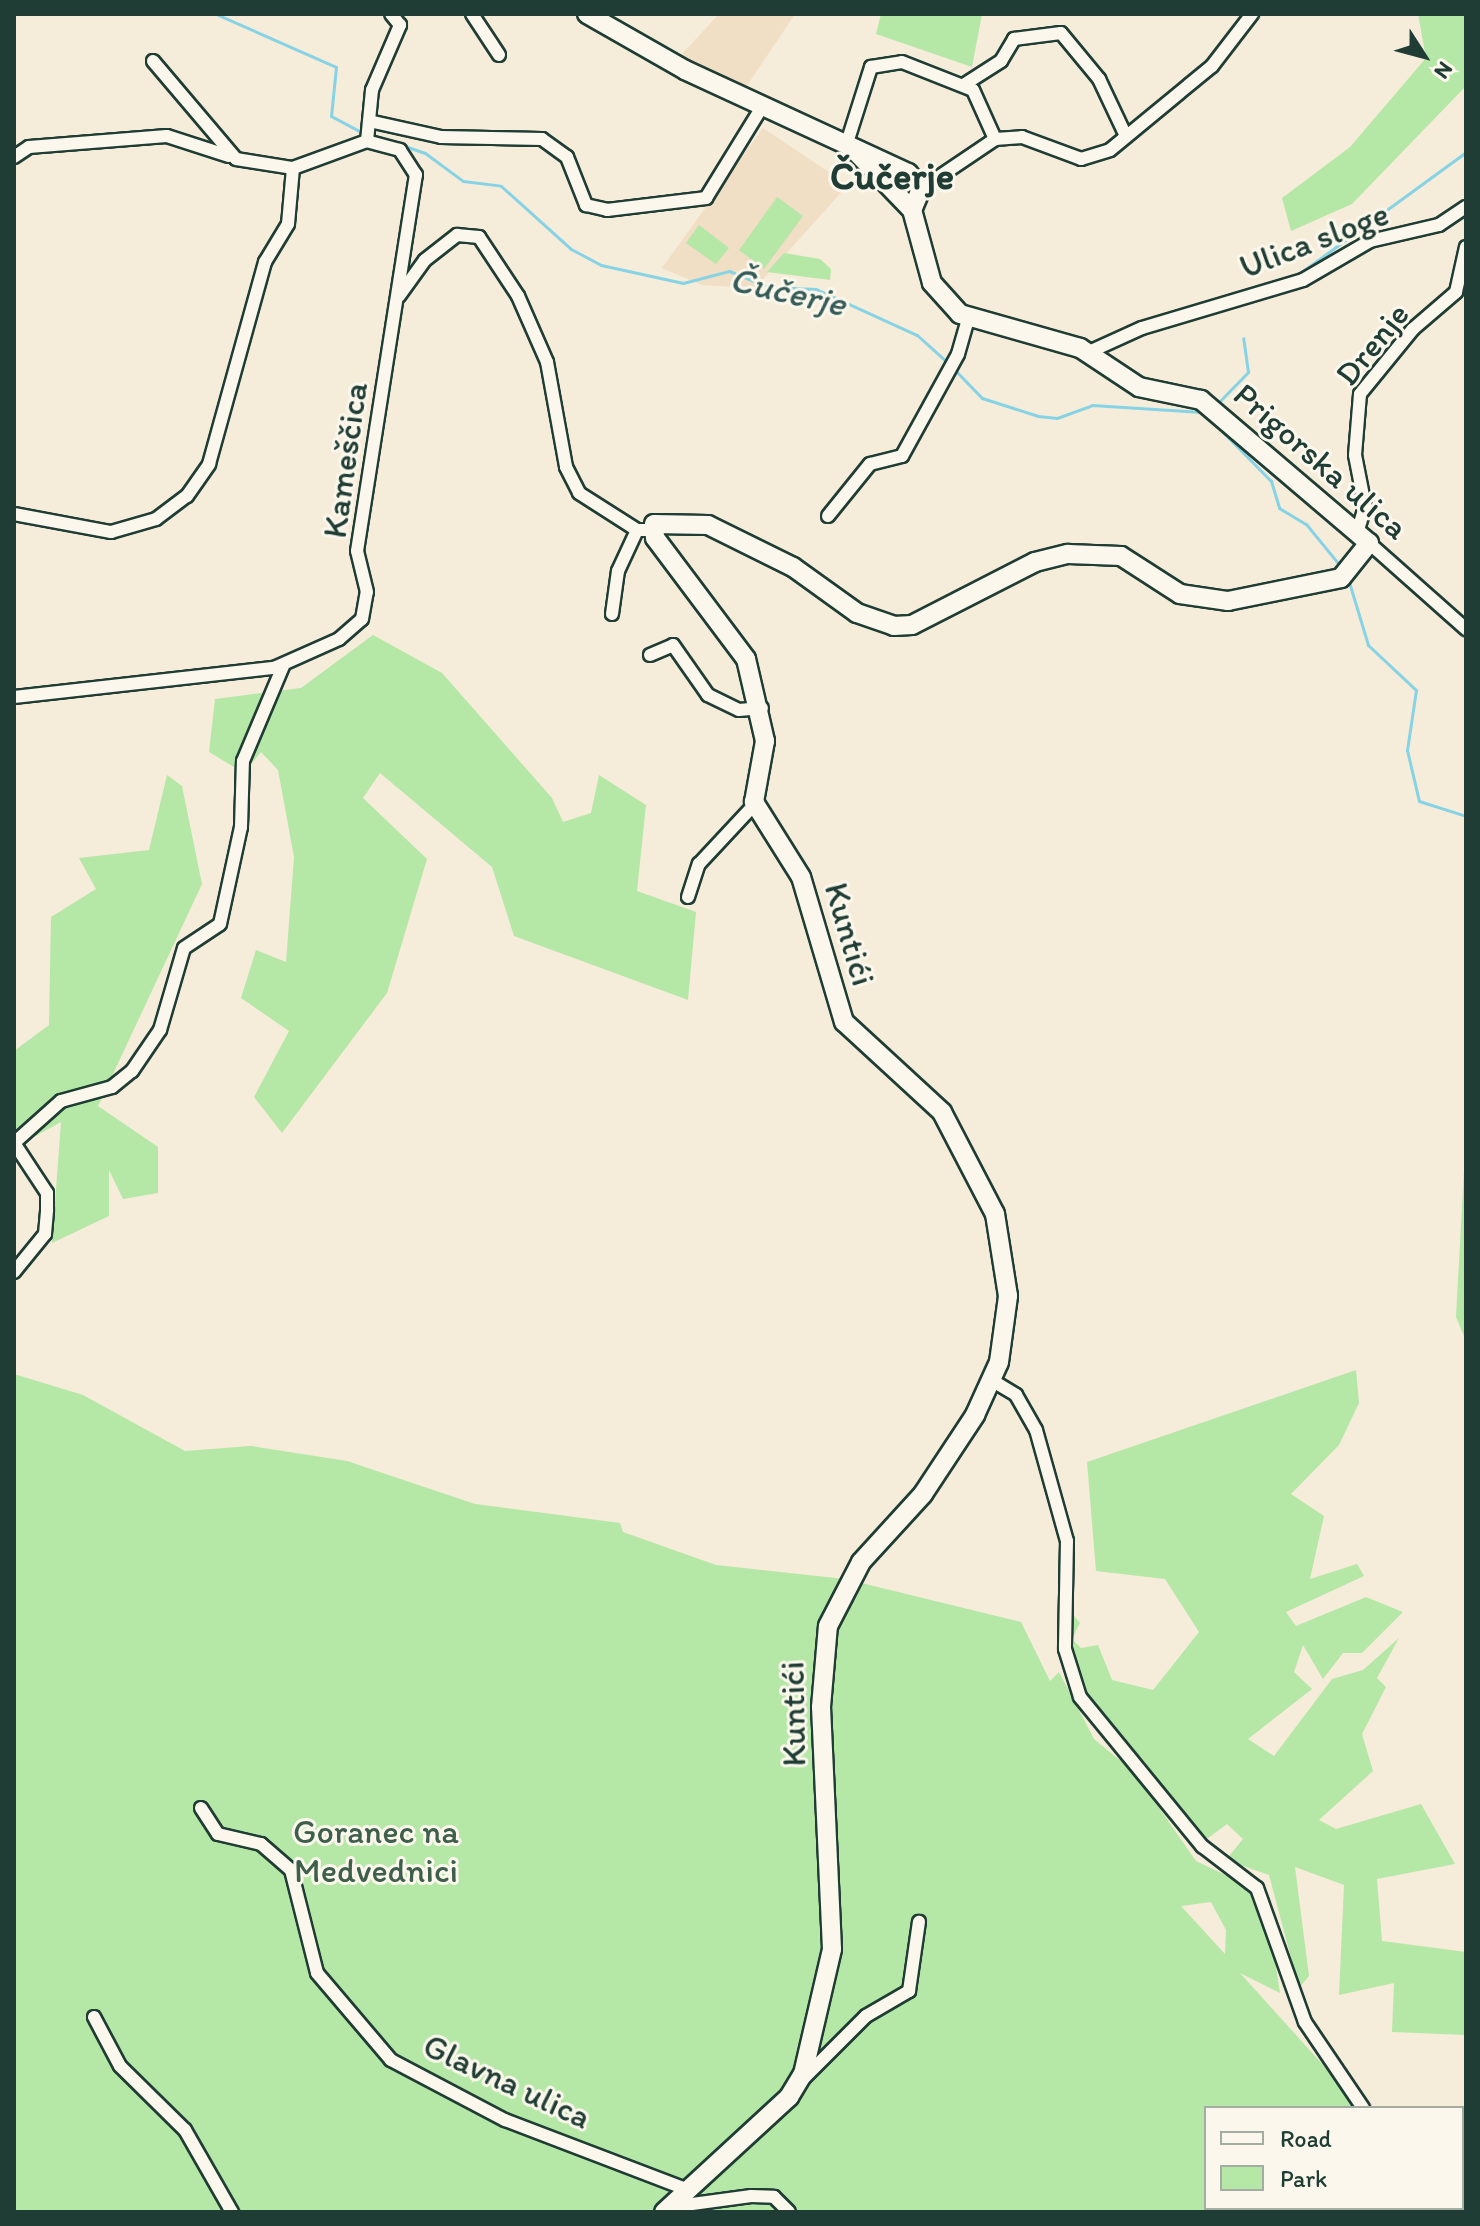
<!DOCTYPE html>
<html>
<head>
<meta charset="utf-8">
<style>
	body { margin:0 }
	#map { position:relative; width:1480px; height:2226px; overflow:hidden; background:#f6ecda; font-family:Itim,sans-serif }
	div>[style] { position:absolute }
	[style*='--x'] { left:calc(var(--x)*1px); top:calc(var(--y)*1px); width:calc(var(--w)*1px); rotate:calc(var(--a)*1deg) }
	.built>* { inset:0; background:#f0dec5 }
	.green>* { inset:0; background:#b5e7a7 }
	.stream>* { height:3px; margin:-1.5px; padding:0 1.5px; transform-origin:1.5px; border-radius:1.5px; background:#86d3e5 }
	.roads { filter:drop-shadow(2px 0 #1f3d34) drop-shadow(-2px 0 #1f3d34) drop-shadow(0 2px #1f3d34) drop-shadow(0 -2px #1f3d34) }
	.street>* { height:12px; margin:-6px; padding:0 6px; transform-origin:6px; border-radius:6px; background:#fbf7ec }
	.secondary>* { height:18px; margin:-9px; padding:0 9px; transform-origin:9px; border-radius:9px; background:#fbf7ec }
	span { translate:-50% -50%; white-space:nowrap; text-align:center; line-height:1.15; -webkit-text-stroke:6px #fbf7ec; paint-order:stroke }
	.street-label { font-size:34px; color:#1f3d34 }
	.park-label { font-size:34px; color:#3d5f4b }
	.water-label { font-size:36px; color:#345b57; font-style:italic }
	.quarter-label { font-size:38px; color:#1f3d34; font-weight:700 }
	.frame { position:absolute; inset:0; border:16px solid #1f3d34; pointer-events:none }
	.legend { position:absolute; left:1204px; top:2106px; width:260px; height:104px; box-sizing:border-box; background:#fbf7ec; border:2px solid #a3ada2; margin:0; padding:10px 14px; list-style:none; font-size:24px; color:#1f3d34 }
	.legend li { display:flex; align-items:center; gap:16px; height:40px }
	.legend b { width:40px; border:2px solid #a3ada2 }
	.north { position:absolute; left:1384px; top:16px; width:80px; height:80px; -webkit-text-stroke:6px #fbf7ec; paint-order:stroke; rotate:126deg; font-size:22px; font-weight:700; line-height:32px; text-align:center; color:#1f3d34 }
	.north::after { content:''; display:block; margin:auto; width:28px; height:36px; background:#1f3d34; clip-path:polygon(50% 0,100% 100%,50% 72%,0 100%) }
</style>
</head>
<body>
<div id="map">
	<div class="built">
		<div style="clip-path:polygon(719px 14px,795px 14px,746px 87px,681px 55px)"></div>
		<div style="clip-path:polygon(763px 128px,848px 185px,755px 288px,702px 285px,662px 268px)"></div>
	</div>
	<div class="green">
		<div style="clip-path:polygon(881px 14px,982px 14px,972px 67px,876px 34px)"></div>
		<div style="clip-path:polygon(1418px 14px,1466px 14px,1466px 86px,1352px 204px,1291px 231px,1282px 198px,1350px 147px,1426px 58px)"></div>
		<div style="clip-path:polygon(777px 197px,803px 216px,764px 269px,739px 250px)"></div>
		<div style="clip-path:polygon(699px 225px,729px 248px,716px 264px,686px 243px)"></div>
		<div style="clip-path:polygon(784px 253px,820px 259px,831px 269px,830px 280px,767px 272px)"></div>
		<div style="clip-path:polygon(373px 635px,442px 673px,552px 798px,563px 822px,591px 813px,599px 775px,646px 805px,637px 891px,696px 912px,688px 1000px,514px 936px,492px 867px,380px 773px,363px 798px,427px 859px,387px 993px,282px 1133px,254px 1097px,289px 1031px,241px 998px,256px 950px,286px 962px,294px 857px,278px 770px,261px 752px,244px 773px,209px 752px,215px 699px,301px 688px)"></div>
		<div style="clip-path:polygon(167px 775px,182px 786px,202px 884px,98px 1106px,158px 1147px,158px 1193px,123px 1199px,109px 1170px,109px 1216px,52px 1243px,61px 1122px,14px 1148px,14px 1051px,49px 1025px,51px 917px,96px 889px,79px 858px,149px 850px)"></div>
		<div style="clip-path:polygon(1466px 1134px,1466px 1341px,1456px 1317px)"></div>
		<div style="clip-path:polygon(1356px 1370px,1359px 1403px,1339px 1445px,1291px 1494px,1324px 1516px,1310px 1579px,1357px 1564px,1364px 1576px,1286px 1612px,1296px 1626px,1366px 1597px,1403px 1612px,1362px 1653px,1343px 1653px,1323px 1679px,1303px 1645px,1294px 1672px,1312px 1689px,1248px 1739px,1274px 1756px,1332px 1679px,1363px 1670px,1399px 1638px,1377px 1678px,1386px 1687px,1362px 1734px,1373px 1771px,1319px 1820px,1336px 1829px,1421px 1804px,1455px 1864px,1377px 1879px,1382px 1941px,1466px 1952px,1466px 2035px,1392px 2032px,1394px 1983px,1339px 1995px,1344px 1885px,1295px 1867px,1309px 1976px,1299px 1988px,1269px 1875px,1226px 1860px,1243px 1839px,1227px 1824px,1200px 1844px,1146px 1763px,1094px 1718px,1065px 1640px,1068px 1609px,1080px 1623px,1072px 1639px,1081px 1648px,1098px 1645px,1112px 1680px,1153px 1690px,1199px 1632px,1165px 1579px,1096px 1571px,1087px 1462px)"></div>
		<div style="clip-path:polygon(evenodd,14px 1374px,83px 1395px,185px 1451px,251px 1446px,347px 1461px,475px 1504px,620px 1523px,623px 1532px,716px 1565px,845px 1579px,1021px 1622px,1050px 1681px,1059px 1672px,1094px 1739px,1134px 1772px,1196px 1861px,1240px 1882px,1268px 1916px,1280px 1993px,1240px 1973px,1362px 2108px,1206px 2108px,1206px 2208px,1454px 2212px,14px 2212px,14px 1374px,1211px 1902px,1226px 1930px,1225px 1954px,1181px 1906px,1211px 1902px)"></div>
	</div>
	<div class="stream">
		<div style="--x:216;--y:14;--w:131;--a:23.8"></div>
		<div style="--x:336;--y:67;--w:49;--a:95.8"></div>
		<div style="--x:331;--y:116;--w:36;--a:28"></div>
		<div style="--x:370;--y:134;--w:58;--a:19.1"></div>
		<div style="--x:425;--y:153;--w:47;--a:36.4"></div>
		<div style="--x:463;--y:181;--w:38;--a:7"></div>
		<div style="--x:501;--y:186;--w:94;--a:42"></div>
		<div style="--x:571;--y:249;--w:34;--a:28"></div>
		<div style="--x:601;--y:265;--w:84;--a:12.4"></div>
		<div style="--x:683;--y:283;--w:48;--a:-14.6"></div>
		<div style="--x:729;--y:271;--w:43;--a:21.8"></div>
		<div style="--x:769;--y:287;--w:47;--a:2.4"></div>
		<div style="--x:816;--y:289;--w:111;--a:24.5"></div>
		<div style="--x:917;--y:335;--w:40;--a:42"></div>
		<div style="--x:1296;--y:276;--w:210;--a:-36.1"></div>
		<div style="--x:953;--y:368;--w:42;--a:46"></div>
		<div style="--x:982;--y:398;--w:59;--a:17.8"></div>
		<div style="--x:1038;--y:416;--w:19;--a:6"></div>
		<div style="--x:1057;--y:418;--w:37;--a:-20"></div>
		<div style="--x:1092;--y:405;--w:110;--a:3.6"></div>
		<div style="--x:1217;--y:404;--w:45;--a:-45.9"></div>
		<div style="--x:1248;--y:372;--w:34;--a:-98"></div>
		<div style="--x:1213;--y:422;--w:83;--a:45.5"></div>
		<div style="--x:1271;--y:481;--w:28;--a:73"></div>
		<div style="--x:1279;--y:508;--w:31;--a:31"></div>
		<div style="--x:1306;--y:524;--w:57;--a:50.7"></div>
		<div style="--x:1349;--y:582;--w:66;--a:73.2"></div>
		<div style="--x:1368;--y:645;--w:66;--a:43.2"></div>
		<div style="--x:1416;--y:690;--w:61;--a:98.5"></div>
		<div style="--x:1407;--y:750;--w:52;--a:76.8"></div>
		<div style="--x:1419;--y:801;--w:49;--a:17.7"></div>
	</div>
	<div class="roads">
		<div class="street">
			<div style="--x:472;--y:14;--w:49;--a:56.6"></div>
			<div style="--x:153;--y:61;--w:128;--a:49.7"></div>
			<div style="--x:236;--y:159;--w:58;--a:9"></div>
			<div style="--x:293;--y:168;--w:79;--a:-20"></div>
			<div style="--x:367;--y:141;--w:51;--a:-84.4"></div>
			<div style="--x:372;--y:90;--w:71;--a:-66.7"></div>
			<div style="--x:400;--y:25;--w:14;--a:-129"></div>
			<div style="--x:965;--y:84;--w:43;--a:-32.6"></div>
			<div style="--x:1001;--y:61;--w:26;--a:-59"></div>
			<div style="--x:1014;--y:39;--w:47;--a:-7.3"></div>
			<div style="--x:1061;--y:33;--w:60;--a:50.4"></div>
			<div style="--x:1099;--y:79;--w:63;--a:64.7"></div>
			<div style="--x:369;--y:121;--w:74;--a:12.5"></div>
			<div style="--x:441;--y:137;--w:101;--a:1.1"></div>
			<div style="--x:542;--y:139;--w:31;--a:36"></div>
			<div style="--x:567;--y:157;--w:52;--a:68.4"></div>
			<div style="--x:586;--y:205;--w:22;--a:13"></div>
			<div style="--x:607;--y:210;--w:100;--a:-6.9"></div>
			<div style="--x:706;--y:198;--w:107;--a:-58.4"></div>
			<div style="--x:846;--y:146;--w:83;--a:-72.4"></div>
			<div style="--x:871;--y:67;--w:31;--a:-9"></div>
			<div style="--x:902;--y:62;--w:76;--a:21.5"></div>
			<div style="--x:973;--y:90;--w:54;--a:65.8"></div>
			<div style="--x:14;--y:157;--w:18;--a:-34"></div>
			<div style="--x:29;--y:147;--w:138;--a:-4.6"></div>
			<div style="--x:167;--y:136;--w:65;--a:17.9"></div>
			<div style="--x:921;--y:189;--w:89;--a:-34"></div>
			<div style="--x:995;--y:139;--w:27;--a:-4"></div>
			<div style="--x:1022;--y:137;--w:63;--a:20.4"></div>
			<div style="--x:1081;--y:159;--w:30;--a:-17"></div>
			<div style="--x:1110;--y:150;--w:132;--a:-39.5"></div>
			<div style="--x:1212;--y:66;--w:66;--a:-52.4"></div>
			<div style="--x:399;--y:296;--w:44;--a:-54.2"></div>
			<div style="--x:425;--y:260;--w:41;--a:-38"></div>
			<div style="--x:457;--y:235;--w:22;--a:5"></div>
			<div style="--x:479;--y:237;--w:71;--a:56.5"></div>
			<div style="--x:518;--y:296;--w:72;--a:66.3"></div>
			<div style="--x:547;--y:362;--w:107;--a:79.7"></div>
			<div style="--x:566;--y:467;--w:29;--a:63"></div>
			<div style="--x:579;--y:493;--w:69;--a:32.5"></div>
			<div style="--x:637;--y:530;--w:15;--a:0"></div>
			<div style="--x:1089;--y:352;--w:58;--a:-24.4"></div>
			<div style="--x:1142;--y:328;--w:168;--a:-16.6"></div>
			<div style="--x:1303;--y:280;--w:78;--a:-30.2"></div>
			<div style="--x:1370;--y:241;--w:71;--a:-13.1"></div>
			<div style="--x:1439;--y:225;--w:32;--a:-34"></div>
			<div style="--x:14;--y:514;--w:99;--a:10.5"></div>
			<div style="--x:111;--y:532;--w:47;--a:-16.1"></div>
			<div style="--x:156;--y:519;--w:39;--a:-37"></div>
			<div style="--x:187;--y:496;--w:39;--a:-55"></div>
			<div style="--x:209;--y:464;--w:210;--a:-74.5"></div>
			<div style="--x:265;--y:262;--w:44;--a:-58.8"></div>
			<div style="--x:288;--y:224;--w:56;--a:-84.9"></div>
			<div style="--x:828;--y:516;--w:67;--a:-51.1"></div>
			<div style="--x:870;--y:464;--w:33;--a:-14"></div>
			<div style="--x:902;--y:456;--w:116;--a:-61.2"></div>
			<div style="--x:958;--y:354;--w:36;--a:-74"></div>
			<div style="--x:1357;--y:533;--w:28;--a:-73"></div>
			<div style="--x:1365;--y:506;--w:52;--a:-101.1"></div>
			<div style="--x:1355;--y:455;--w:61;--a:-85.3"></div>
			<div style="--x:1360;--y:394;--w:84;--a:-50.8"></div>
			<div style="--x:1413;--y:329;--w:57;--a:-40.7"></div>
			<div style="--x:1456;--y:292;--w:46;--a:-77.5"></div>
			<div style="--x:1369;--y:543;--w:130;--a:41.6"></div>
			<div style="--x:612;--y:614;--w:43;--a:-82.1"></div>
			<div style="--x:618;--y:571;--w:45;--a:-65.1"></div>
			<div style="--x:650;--y:655;--w:25;--a:-23"></div>
			<div style="--x:673;--y:645;--w:61;--a:55"></div>
			<div style="--x:708;--y:695;--w:34;--a:26"></div>
			<div style="--x:739;--y:710;--w:23;--a:-5"></div>
			<div style="--x:14;--y:697;--w:262;--a:-6.4"></div>
			<div style="--x:274;--y:668;--w:71;--a:-24"></div>
			<div style="--x:339;--y:639;--w:30;--a:-41"></div>
			<div style="--x:362;--y:619;--w:27;--a:-80"></div>
			<div style="--x:367;--y:592;--w:42;--a:-103.7"></div>
			<div style="--x:357;--y:551;--w:381;--a:-81.1"></div>
			<div style="--x:416;--y:175;--w:30;--a:-123"></div>
			<div style="--x:400;--y:150;--w:34;--a:-165"></div>
			<div style="--x:688;--y:897;--w:35;--a:-72"></div>
			<div style="--x:699;--y:864;--w:82;--a:-47"></div>
			<div style="--x:14;--y:1272;--w:49;--a:-50.8"></div>
			<div style="--x:45;--y:1234;--w:25;--a:-85"></div>
			<div style="--x:47;--y:1209;--w:16;--a:-90"></div>
			<div style="--x:47;--y:1193;--w:60;--a:-123.4"></div>
			<div style="--x:14;--y:1143;--w:63;--a:-41.8"></div>
			<div style="--x:61;--y:1101;--w:53;--a:-15.4"></div>
			<div style="--x:112;--y:1087;--w:26;--a:-39"></div>
			<div style="--x:132;--y:1071;--w:50;--a:-55.7"></div>
			<div style="--x:160;--y:1030;--w:85;--a:-73.7"></div>
			<div style="--x:184;--y:948;--w:43;--a:-33.7"></div>
			<div style="--x:220;--y:924;--w:99;--a:-77.8"></div>
			<div style="--x:241;--y:827;--w:66;--a:-88.3"></div>
			<div style="--x:243;--y:761;--w:105;--a:-67.1"></div>
			<div style="--x:993;--y:1381;--w:27;--a:31"></div>
			<div style="--x:1016;--y:1395;--w:40;--a:60.3"></div>
			<div style="--x:1036;--y:1430;--w:115;--a:74.4"></div>
			<div style="--x:1067;--y:1541;--w:108;--a:91.1"></div>
			<div style="--x:1065;--y:1649;--w:50;--a:72.6"></div>
			<div style="--x:1080;--y:1697;--w:193;--a:50.7"></div>
			<div style="--x:1202;--y:1846;--w:69;--a:37.4"></div>
			<div style="--x:1257;--y:1888;--w:142;--a:70.3"></div>
			<div style="--x:1305;--y:2022;--w:104;--a:56"></div>
			<div style="--x:201;--y:1808;--w:31;--a:57"></div>
			<div style="--x:218;--y:1834;--w:44;--a:13.1"></div>
			<div style="--x:261;--y:1844;--w:40;--a:41"></div>
			<div style="--x:291;--y:1870;--w:106;--a:75.8"></div>
			<div style="--x:317;--y:1973;--w:114;--a:49.6"></div>
			<div style="--x:391;--y:2060;--w:129;--a:27.8"></div>
			<div style="--x:505;--y:2120;--w:196;--a:20.9"></div>
			<div style="--x:94;--y:2017;--w:55;--a:62"></div>
			<div style="--x:120;--y:2066;--w:91;--a:44.6"></div>
			<div style="--x:185;--y:2130;--w:95;--a:60.2"></div>
			<div style="--x:800;--y:2082;--w:93;--a:-45"></div>
			<div style="--x:866;--y:2016;--w:50;--a:-30.2"></div>
			<div style="--x:909;--y:1991;--w:70;--a:-81.8"></div>
			<div style="--x:670;--y:2207;--w:82;--a:-7.7"></div>
			<div style="--x:751;--y:2196;--w:23;--a:2"></div>
			<div style="--x:774;--y:2197;--w:21;--a:45"></div>
			<div style="--x:1446;--y:2208;--w:5;--a:53"></div>
		</div>
		<div class="secondary">
			<div style="--x:587;--y:14;--w:113;--a:29.7"></div>
			<div style="--x:685;--y:70;--w:246;--a:24.8"></div>
			<div style="--x:908;--y:173;--w:21;--a:51"></div>
			<div style="--x:921;--y:189;--w:23;--a:113"></div>
			<div style="--x:664;--y:2212;--w:170;--a:-42.6"></div>
			<div style="--x:789;--y:2097;--w:27;--a:-59"></div>
			<div style="--x:803;--y:2074;--w:128;--a:-76.9"></div>
			<div style="--x:832;--y:1949;--w:242;--a:-92.6"></div>
			<div style="--x:821;--y:1707;--w:81;--a:-85.1"></div>
			<div style="--x:828;--y:1626;--w:72;--a:-62.7"></div>
			<div style="--x:861;--y:1562;--w:92;--a:-47.6"></div>
			<div style="--x:923;--y:1494;--w:95;--a:-56.6"></div>
			<div style="--x:975;--y:1415;--w:58;--a:-65.6"></div>
			<div style="--x:999;--y:1362;--w:67;--a:-82.2"></div>
			<div style="--x:1008;--y:1296;--w:83;--a:-99"></div>
			<div style="--x:995;--y:1214;--w:115;--a:-117.5"></div>
			<div style="--x:942;--y:1112;--w:133;--a:-137.4"></div>
			<div style="--x:844;--y:1022;--w:151;--a:-106.5"></div>
			<div style="--x:801;--y:877;--w:89;--a:-122.1"></div>
			<div style="--x:754;--y:802;--w:62;--a:-79.8"></div>
			<div style="--x:765;--y:741;--w:84;--a:-103"></div>
			<div style="--x:746;--y:659;--w:151;--a:-126.9"></div>
			<div style="--x:655;--y:538;--w:14;--a:-94"></div>
			<div style="--x:654;--y:524;--w:54;--a:1.1"></div>
			<div style="--x:708;--y:525;--w:95;--a:26.3"></div>
			<div style="--x:793;--y:567;--w:79;--a:35.7"></div>
			<div style="--x:857;--y:613;--w:39;--a:19"></div>
			<div style="--x:894;--y:626;--w:18;--a:-3"></div>
			<div style="--x:912;--y:625;--w:138;--a:-27.1"></div>
			<div style="--x:1035;--y:562;--w:34;--a:-14"></div>
			<div style="--x:1068;--y:554;--w:53;--a:2.2"></div>
			<div style="--x:1121;--y:556;--w:70;--a:32.8"></div>
			<div style="--x:1180;--y:594;--w:49;--a:8.3"></div>
			<div style="--x:1228;--y:601;--w:115;--a:-11.5"></div>
			<div style="--x:1341;--y:578;--w:45;--a:-51.3"></div>
			<div style="--x:1369;--y:543;--w:221;--a:-139.6"></div>
			<div style="--x:1201;--y:400;--w:63;--a:-168.2"></div>
			<div style="--x:1139;--y:387;--w:71;--a:-146.5"></div>
			<div style="--x:1080;--y:348;--w:125;--a:-164.2"></div>
			<div style="--x:960;--y:314;--w:42;--a:-132.1"></div>
			<div style="--x:932;--y:283;--w:76;--a:-105.3"></div>
			<div style="--x:912;--y:210;--w:85;--a:-134"></div>
		</div>
	</div>
	<div class="street-label">
		<span style="left:1314px;top:240px;rotate:-21deg">Ulica sloge</span>
		<span style="left:1372px;top:344px;rotate:-51deg">Drenje</span>
		<span style="left:345px;top:460px;rotate:-82deg">Kameščica</span>
		<span style="left:1321px;top:461px;rotate:41deg">Prigorska ulica</span>
		<span style="left:850px;top:934px;rotate:74deg">Kuntići</span>
		<span style="left:793px;top:1714px;rotate:-91deg">Kuntići</span>
		<span style="left:507px;top:2081px;rotate:25deg">Glavna ulica</span>
	</div>
	<div class="park-label">
		<span style="left:376px;top:1851px">Goranec na<br>Medvednici</span>
	</div>
	<div class="water-label">
		<span style="left:788px;top:291px;rotate:13deg">Čučerje</span>
	</div>
	<div class="quarter-label">
		<span style="left:892px;top:177px">Čučerje</span>
	</div>
	<div class="frame"></div>
	<ul class="legend">
	<li><b style="height:10px;background:#fbf7ec"></b>Road</li>
	<li><b style="height:22px;background:#b5e7a7"></b>Park</li>
	</ul>
	<div class="north">N</div>
</div>
</body>
</html>
